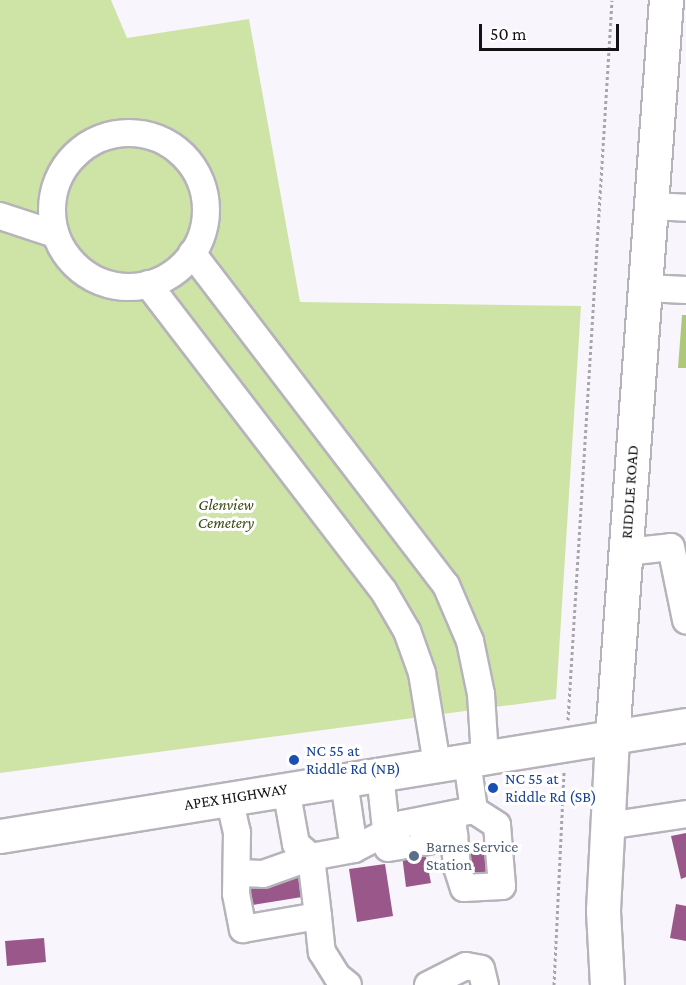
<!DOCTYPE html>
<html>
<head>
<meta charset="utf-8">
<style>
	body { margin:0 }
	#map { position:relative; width:686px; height:985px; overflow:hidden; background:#f9f5fc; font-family:"Crimson Pro",serif }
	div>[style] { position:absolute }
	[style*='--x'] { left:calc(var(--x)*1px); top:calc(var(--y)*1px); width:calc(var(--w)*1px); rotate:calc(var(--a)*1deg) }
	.green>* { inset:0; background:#cee4a6 }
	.forest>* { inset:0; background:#aec879 }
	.building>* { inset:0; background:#9a588a }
	.path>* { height:3px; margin-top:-1.5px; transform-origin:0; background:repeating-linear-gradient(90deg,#a9a5ab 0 3px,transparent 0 6px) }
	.roads { filter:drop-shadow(2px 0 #b6b3ba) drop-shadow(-2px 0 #b6b3ba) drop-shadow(0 2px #b6b3ba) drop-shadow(0 -2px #b6b3ba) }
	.minor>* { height:26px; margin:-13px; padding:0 13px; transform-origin:13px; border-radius:13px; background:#fff }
	.minor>.ring { margin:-13px; padding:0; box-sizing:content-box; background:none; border:26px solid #fff; border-radius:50% }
	.major>* { height:33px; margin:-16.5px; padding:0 16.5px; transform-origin:16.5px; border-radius:16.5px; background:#fff }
	.dots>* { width:16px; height:16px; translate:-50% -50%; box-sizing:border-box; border:3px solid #fff; border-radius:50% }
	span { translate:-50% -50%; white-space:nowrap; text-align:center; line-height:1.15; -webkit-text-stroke:6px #fff; paint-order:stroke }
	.street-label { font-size:16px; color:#141215 }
	.park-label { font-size:16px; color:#3a4a11; font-style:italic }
	.transit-label { font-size:16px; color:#164399 }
	.left { translate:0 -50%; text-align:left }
	.service-label { font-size:16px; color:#4e5e75 }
	.scale { position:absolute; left:479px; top:24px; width:140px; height:27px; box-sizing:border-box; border:3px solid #141215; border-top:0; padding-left:8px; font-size:18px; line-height:21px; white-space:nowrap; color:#141215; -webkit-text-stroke:4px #fff; paint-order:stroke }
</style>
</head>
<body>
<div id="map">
	<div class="green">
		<div style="clip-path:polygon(0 0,111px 0,127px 38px,249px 19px,300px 302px,581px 306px,556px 699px,0 773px)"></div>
	</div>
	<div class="forest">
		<div style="clip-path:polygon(682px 315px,686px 315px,686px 368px,678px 368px)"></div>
	</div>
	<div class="building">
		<div style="clip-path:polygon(420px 827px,431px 883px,406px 887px,399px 831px)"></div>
		<div style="clip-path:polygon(686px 833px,686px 877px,681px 879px,671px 836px)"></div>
		<div style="clip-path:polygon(484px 844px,486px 858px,493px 857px,496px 874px,471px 878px,466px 847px)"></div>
		<div style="clip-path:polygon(385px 864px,393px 916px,357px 922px,349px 869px)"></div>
		<div style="clip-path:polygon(299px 875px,302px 897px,247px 906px,243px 885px)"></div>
		<div style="clip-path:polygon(676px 904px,686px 906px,686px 941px,670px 938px)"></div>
		<div style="clip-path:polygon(44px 938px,46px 962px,7px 966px,5px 941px)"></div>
	</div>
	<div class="path">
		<div style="--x:568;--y:720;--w:721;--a:-86.5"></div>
		<div style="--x:554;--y:985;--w:214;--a:-87.3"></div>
	</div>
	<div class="roads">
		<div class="minor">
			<div class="ring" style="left:52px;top:133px;width:128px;height:128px"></div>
			<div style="--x:651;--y:206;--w:35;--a:3"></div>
			<div style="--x:0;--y:216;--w:58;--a:18.1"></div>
			<div style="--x:192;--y:253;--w:418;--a:52.6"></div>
			<div style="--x:446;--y:585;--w:61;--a:66.8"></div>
			<div style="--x:470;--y:641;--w:54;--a:78.3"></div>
			<div style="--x:481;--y:694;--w:63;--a:86.4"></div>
			<div style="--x:148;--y:284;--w:386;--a:52.5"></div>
			<div style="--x:383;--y:590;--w:48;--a:59.7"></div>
			<div style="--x:407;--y:631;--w:45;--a:70.3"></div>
			<div style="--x:422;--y:673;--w:93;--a:80.7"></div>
			<div style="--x:646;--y:288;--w:40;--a:2.9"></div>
			<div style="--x:626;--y:552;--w:45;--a:-6.3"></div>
			<div style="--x:671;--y:547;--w:75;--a:78.4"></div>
			<div style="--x:380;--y:774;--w:74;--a:83.8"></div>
			<div style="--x:388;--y:848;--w:13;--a:-9"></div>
			<div style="--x:229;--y:798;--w:36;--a:77"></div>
			<div style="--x:237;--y:833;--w:61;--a:90.9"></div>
			<div style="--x:236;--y:894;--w:36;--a:79"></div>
			<div style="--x:243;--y:929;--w:76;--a:-9.8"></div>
			<div style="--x:318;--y:916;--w:59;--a:-96.8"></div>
			<div style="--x:311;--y:857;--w:20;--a:-139"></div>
			<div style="--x:296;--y:844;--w:56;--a:-100.3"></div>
			<div style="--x:452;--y:816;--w:51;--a:84.4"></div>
			<div style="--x:457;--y:867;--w:22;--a:72"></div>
			<div style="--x:464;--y:888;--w:38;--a:-3"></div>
			<div style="--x:502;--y:886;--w:61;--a:-94.7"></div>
			<div style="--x:497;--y:825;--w:27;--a:-147"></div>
			<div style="--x:607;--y:826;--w:80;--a:-8.6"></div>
			<div style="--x:422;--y:842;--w:33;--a:-11"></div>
			<div style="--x:354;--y:849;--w:55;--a:-27"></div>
			<div style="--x:403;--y:824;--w:72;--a:-11.2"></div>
			<div style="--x:474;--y:810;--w:49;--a:-98.1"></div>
			<div style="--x:238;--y:873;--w:25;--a:2"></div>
			<div style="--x:263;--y:874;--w:51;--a:-19.5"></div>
			<div style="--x:311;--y:857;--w:44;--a:-10.5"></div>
			<div style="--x:354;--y:849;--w:69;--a:-98.4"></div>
			<div style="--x:318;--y:916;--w:36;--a:84"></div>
			<div style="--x:322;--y:952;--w:28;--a:58"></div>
			<div style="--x:337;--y:976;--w:14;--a:39"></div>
			<div style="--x:428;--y:985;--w:42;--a:-26.6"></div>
			<div style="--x:466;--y:966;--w:15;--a:11"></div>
			<div style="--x:481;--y:969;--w:16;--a:76"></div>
		</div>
		<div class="major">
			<div style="--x:0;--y:836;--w:695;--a:-9.19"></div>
			<div style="--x:607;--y:985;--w:75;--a:-93.1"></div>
			<div style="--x:603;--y:910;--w:173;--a:-87"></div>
			<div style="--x:612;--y:737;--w:739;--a:-85.81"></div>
		</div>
	</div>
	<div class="dots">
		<div style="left:294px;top:760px;background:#1a4fb4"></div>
		<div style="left:493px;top:788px;background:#1a4fb4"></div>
		<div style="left:414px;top:856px;background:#5c6f8a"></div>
	</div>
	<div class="street-label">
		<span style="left:630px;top:492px;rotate:-86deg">RIDDLE ROAD</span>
		<span style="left:236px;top:797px;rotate:-9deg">APEX HIGHWAY</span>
	</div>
	<div class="park-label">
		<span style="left:226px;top:514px">Glenview<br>Cemetery</span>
	</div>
	<div class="transit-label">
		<span class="left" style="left:306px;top:760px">NC 55 at<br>Riddle Rd (NB)</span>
		<span class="left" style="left:505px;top:788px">NC 55 at<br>Riddle Rd (SB)</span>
	</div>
	<div class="service-label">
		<span class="left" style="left:426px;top:856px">Barnes Service<br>Station</span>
	</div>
	<div class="scale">50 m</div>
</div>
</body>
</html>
